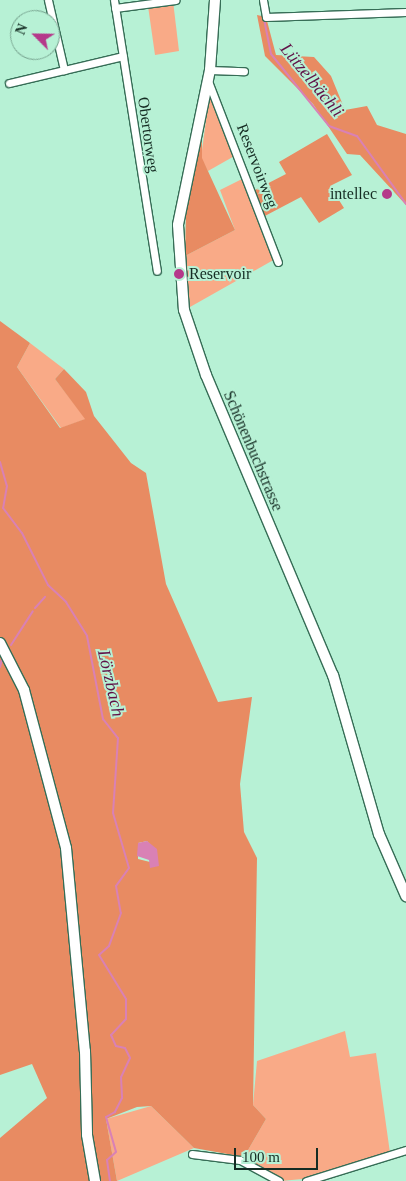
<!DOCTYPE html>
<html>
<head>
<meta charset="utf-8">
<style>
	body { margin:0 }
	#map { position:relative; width:406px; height:1181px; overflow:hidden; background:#b7f1d5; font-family:"Times New Roman",serif }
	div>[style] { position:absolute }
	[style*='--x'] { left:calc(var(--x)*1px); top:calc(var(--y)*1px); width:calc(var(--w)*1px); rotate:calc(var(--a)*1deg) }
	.green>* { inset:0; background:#f9aa87 }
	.forest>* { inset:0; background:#e88b62 }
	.water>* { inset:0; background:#d981b5 }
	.stream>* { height:2px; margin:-1px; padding:0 1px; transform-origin:1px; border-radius:1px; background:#d981b5 }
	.roads { filter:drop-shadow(1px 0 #366d56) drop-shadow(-1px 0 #366d56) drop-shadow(0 1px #366d56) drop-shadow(0 -1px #366d56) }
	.street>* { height:7px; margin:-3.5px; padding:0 3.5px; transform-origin:3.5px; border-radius:3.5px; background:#fff }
	.secondary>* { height:10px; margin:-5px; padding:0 5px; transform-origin:5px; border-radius:5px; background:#fff }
	.dots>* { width:14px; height:14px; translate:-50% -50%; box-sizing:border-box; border:2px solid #b7f1d5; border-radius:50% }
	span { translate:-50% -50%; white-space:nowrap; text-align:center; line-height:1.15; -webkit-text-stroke:4px #b7f1d5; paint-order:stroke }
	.street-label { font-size:16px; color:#152c23 }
	.poi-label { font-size:16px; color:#152c23 }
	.right { translate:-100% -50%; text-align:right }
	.left { translate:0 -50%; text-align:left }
	.water-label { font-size:18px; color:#601147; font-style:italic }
	.north { position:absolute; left:10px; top:10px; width:50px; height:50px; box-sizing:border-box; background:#b7f1d5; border:1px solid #76a28e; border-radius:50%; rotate:293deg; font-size:14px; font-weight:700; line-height:20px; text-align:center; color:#152c23 }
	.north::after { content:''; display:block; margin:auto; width:18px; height:22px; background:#b5398a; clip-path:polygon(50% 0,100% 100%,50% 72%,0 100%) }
	.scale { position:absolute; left:234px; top:1148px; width:84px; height:22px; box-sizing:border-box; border:2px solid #152c23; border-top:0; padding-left:6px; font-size:15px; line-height:18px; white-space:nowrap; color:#152c23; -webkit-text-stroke:4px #b7f1d5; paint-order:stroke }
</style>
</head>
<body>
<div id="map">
	<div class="green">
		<div style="clip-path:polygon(173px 1px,179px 51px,155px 55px,148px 6px)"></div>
		<div style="clip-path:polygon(210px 90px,238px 154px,208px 171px,201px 158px)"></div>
		<div style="clip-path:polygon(246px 177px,277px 258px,190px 307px,185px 256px,235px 230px,220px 190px)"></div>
		<div style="clip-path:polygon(30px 343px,64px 369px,55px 379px,86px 419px,61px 428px,17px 367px)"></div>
		<div style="clip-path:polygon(345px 1031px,350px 1057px,376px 1053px,390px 1153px,313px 1178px,281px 1181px,244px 1157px,266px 1119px,253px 1105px,257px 1061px)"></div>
		<div style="clip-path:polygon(151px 1106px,194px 1148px,117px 1181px,106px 1119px)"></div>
	</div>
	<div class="forest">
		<div style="clip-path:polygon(257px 15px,266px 17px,276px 55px,314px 57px,331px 76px,345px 110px,367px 106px,377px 125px,406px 134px,406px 205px,360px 155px,347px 154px,313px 104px,265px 56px)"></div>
		<div style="clip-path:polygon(202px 118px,202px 158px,235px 230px,185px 256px,186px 211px)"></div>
		<div style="clip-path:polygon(327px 134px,352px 175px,330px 186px,344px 208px,319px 223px,301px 197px,261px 218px,251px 192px,286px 174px,279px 162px)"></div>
		<div style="clip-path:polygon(evenodd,0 321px,30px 343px,17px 367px,60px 428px,85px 419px,55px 379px,64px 369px,86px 392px,94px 416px,131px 463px,146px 473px,166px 584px,218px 702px,252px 697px,240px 784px,244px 832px,257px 858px,253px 1105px,266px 1119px,244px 1157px,194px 1148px,151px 1106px,137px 1107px,106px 1119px,117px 1181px,0 1181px,0 1138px,47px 1098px,32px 1064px,0 1075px,0 321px,147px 841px,156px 853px,150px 862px,138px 859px,138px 843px,147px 841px)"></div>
	</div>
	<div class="water">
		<div style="clip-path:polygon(147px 841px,157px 849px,159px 866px,150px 868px,149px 860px,137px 856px,138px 843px)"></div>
	</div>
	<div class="stream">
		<div style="--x:261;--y:4;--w:51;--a:78.7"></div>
		<div style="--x:271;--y:54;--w:92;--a:51.1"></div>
		<div style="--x:329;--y:126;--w:30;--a:20"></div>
		<div style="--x:357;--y:136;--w:84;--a:54.2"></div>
		<div style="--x:0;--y:462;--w:25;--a:74"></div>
		<div style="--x:7;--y:486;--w:22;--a:100"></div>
		<div style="--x:3;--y:508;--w:31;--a:53"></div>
		<div style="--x:22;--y:533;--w:58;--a:63.4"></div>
		<div style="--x:48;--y:585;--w:25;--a:43"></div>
		<div style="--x:66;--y:602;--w:40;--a:58"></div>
		<div style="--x:87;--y:636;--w:85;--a:79.1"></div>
		<div style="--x:103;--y:719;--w:24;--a:52"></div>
		<div style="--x:118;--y:738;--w:75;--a:93.8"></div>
		<div style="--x:113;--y:813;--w:57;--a:73.8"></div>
		<div style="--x:129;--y:868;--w:22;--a:126"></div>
		<div style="--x:116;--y:886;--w:27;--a:80"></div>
		<div style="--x:121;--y:913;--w:35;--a:110"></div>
		<div style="--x:109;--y:946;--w:13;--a:138"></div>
		<div style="--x:99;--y:955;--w:52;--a:58.5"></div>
		<div style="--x:126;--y:999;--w:20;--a:90"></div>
		<div style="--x:126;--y:1019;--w:22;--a:133"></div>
		<div style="--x:111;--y:1035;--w:12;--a:66"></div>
		<div style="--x:116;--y:1046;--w:9;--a:13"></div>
		<div style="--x:125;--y:1048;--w:11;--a:63"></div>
		<div style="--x:130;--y:1058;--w:21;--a:115"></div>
		<div style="--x:121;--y:1077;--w:21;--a:87"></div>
		<div style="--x:122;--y:1098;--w:16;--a:117"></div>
		<div style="--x:115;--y:1112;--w:10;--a:151"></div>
		<div style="--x:106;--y:1117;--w:36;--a:74"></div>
		<div style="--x:116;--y:1152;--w:12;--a:138"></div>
		<div style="--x:107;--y:1160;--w:21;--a:82"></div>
		<div style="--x:35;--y:608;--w:15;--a:-48"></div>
		<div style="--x:11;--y:645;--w:40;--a:-57.1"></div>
		<div style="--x:0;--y:667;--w:8;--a:-76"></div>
	</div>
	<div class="roads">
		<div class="street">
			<div style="--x:48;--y:0;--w:72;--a:77.1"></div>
			<div style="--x:114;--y:0;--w:274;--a:81"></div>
			<div style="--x:263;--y:0;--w:17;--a:80"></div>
			<div style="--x:266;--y:17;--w:140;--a:-2"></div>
			<div style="--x:115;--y:8;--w:61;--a:-7.6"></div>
			<div style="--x:210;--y:70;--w:34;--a:2"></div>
			<div style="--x:208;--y:81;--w:194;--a:68.9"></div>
			<div style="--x:9;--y:83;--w:117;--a:-13.3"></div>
			<div style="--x:192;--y:1154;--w:48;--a:7.1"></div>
			<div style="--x:240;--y:1160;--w:44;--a:28.3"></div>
			<div style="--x:306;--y:1181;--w:105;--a:-17.2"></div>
		</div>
		<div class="secondary">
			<div style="--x:215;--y:0;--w:70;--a:94.1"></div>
			<div style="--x:210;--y:70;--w:158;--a:101.7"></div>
			<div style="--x:178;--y:225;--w:85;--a:86"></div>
			<div style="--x:184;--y:310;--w:69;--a:71.3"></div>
			<div style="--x:206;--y:375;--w:326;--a:67.1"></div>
			<div style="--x:333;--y:675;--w:166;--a:73.9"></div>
			<div style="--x:379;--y:834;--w:68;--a:66.5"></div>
			<div style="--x:0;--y:643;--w:53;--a:62.9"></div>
			<div style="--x:24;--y:690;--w:163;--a:75.1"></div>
			<div style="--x:66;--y:848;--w:204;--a:84.7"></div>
			<div style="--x:85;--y:1051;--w:84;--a:88.6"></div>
			<div style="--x:87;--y:1135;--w:47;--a:80.1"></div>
		</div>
	</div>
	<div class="dots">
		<div style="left:387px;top:194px;background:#b5398a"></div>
		<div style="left:179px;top:274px;background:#b5398a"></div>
	</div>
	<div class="street-label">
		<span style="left:148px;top:135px;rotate:82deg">Obertorweg</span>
		<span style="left:257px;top:166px;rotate:69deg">Reservoirweg</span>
		<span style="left:253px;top:451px;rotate:67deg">Schönenbuchstrasse</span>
	</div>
	<div class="poi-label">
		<span class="right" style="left:377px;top:194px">intellec</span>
		<span class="left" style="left:189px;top:274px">Reservoir</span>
	</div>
	<div class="water-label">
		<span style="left:312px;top:80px;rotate:51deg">Lützelbächli</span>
		<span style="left:111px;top:683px;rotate:77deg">Lörzbach</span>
	</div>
	<div class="north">N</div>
	<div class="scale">100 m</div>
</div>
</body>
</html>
